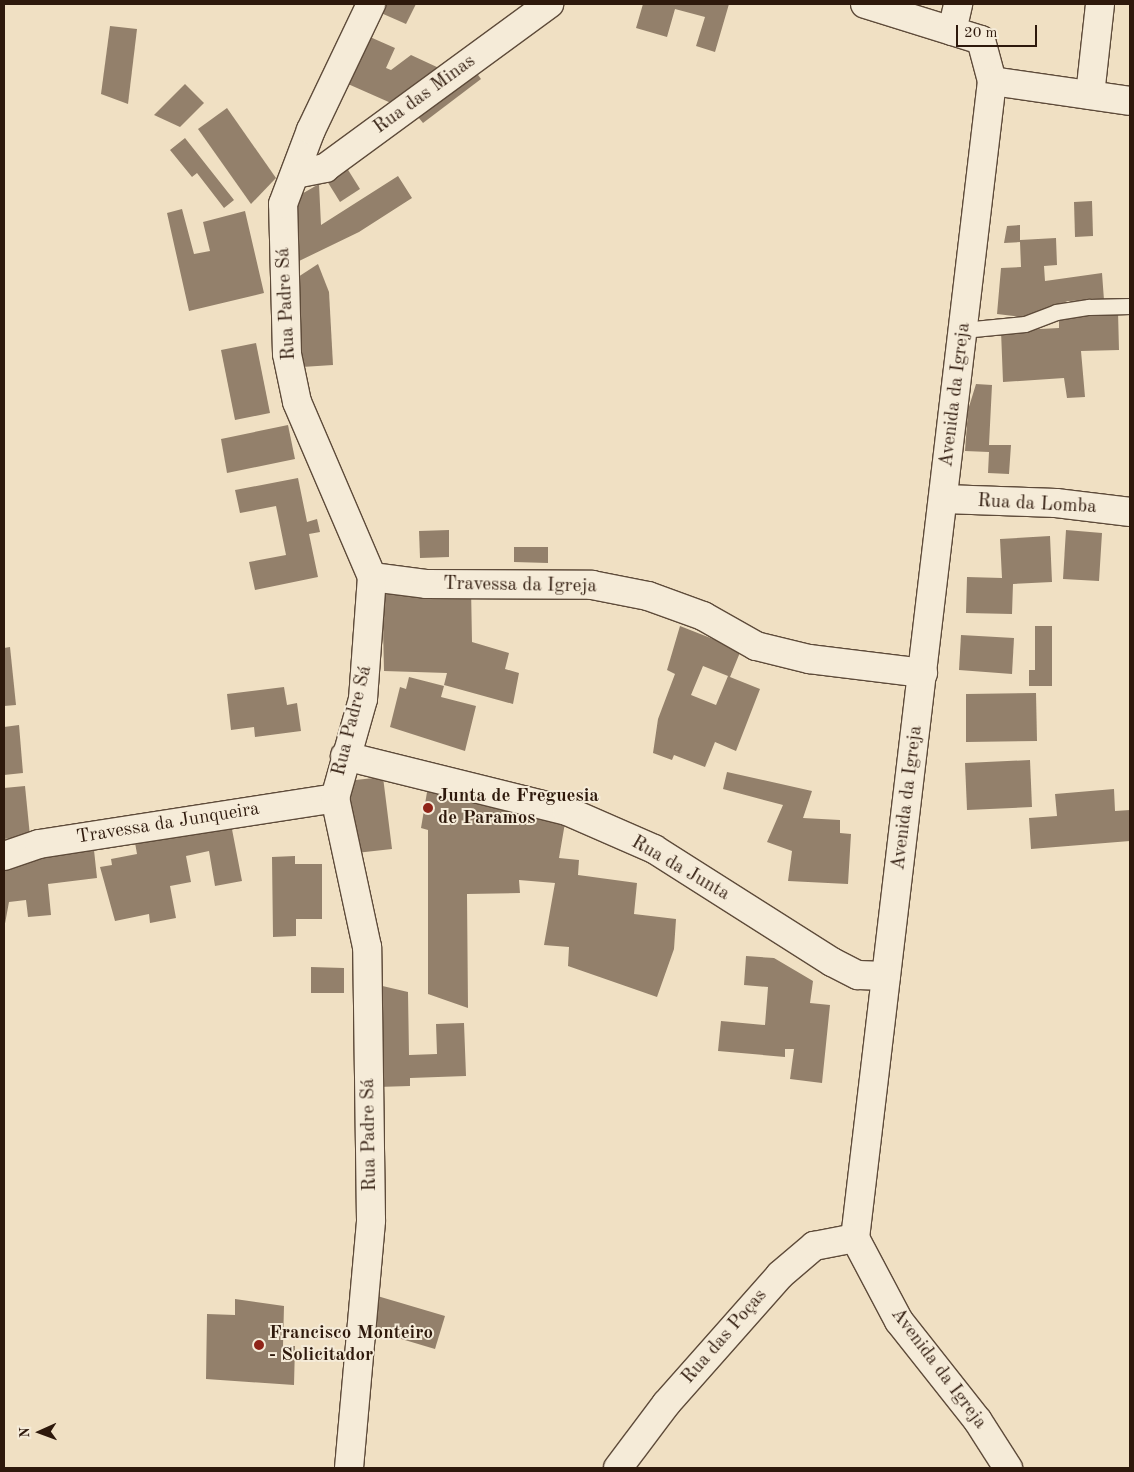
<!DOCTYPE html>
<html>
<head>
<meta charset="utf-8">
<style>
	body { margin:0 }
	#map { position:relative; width:1134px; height:1472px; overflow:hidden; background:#f0e0c3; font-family:"Old Standard TT",serif }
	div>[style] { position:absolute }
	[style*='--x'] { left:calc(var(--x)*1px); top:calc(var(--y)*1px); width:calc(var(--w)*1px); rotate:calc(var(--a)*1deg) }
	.building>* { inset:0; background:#93806b }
	.roads { filter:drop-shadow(1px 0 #5e4b3a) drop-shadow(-1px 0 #5e4b3a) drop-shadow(0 1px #5e4b3a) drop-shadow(0 -1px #5e4b3a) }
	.lane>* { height:15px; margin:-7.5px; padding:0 7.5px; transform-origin:7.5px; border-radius:7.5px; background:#f5ebd8 }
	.street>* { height:28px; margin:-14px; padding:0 14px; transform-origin:14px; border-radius:14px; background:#f5ebd8 }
	.secondary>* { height:28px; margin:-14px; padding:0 14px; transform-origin:14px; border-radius:14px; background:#f5ebd8 }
	.dots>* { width:14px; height:14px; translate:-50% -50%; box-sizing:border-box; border:2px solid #f5ebd8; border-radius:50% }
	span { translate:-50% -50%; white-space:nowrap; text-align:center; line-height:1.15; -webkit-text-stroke:4px #f5ebd8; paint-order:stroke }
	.street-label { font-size:19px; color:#2e190c }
	.poi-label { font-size:19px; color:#2e190c; font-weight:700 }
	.left { translate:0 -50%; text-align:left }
	.frame { position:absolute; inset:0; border:5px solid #2e190c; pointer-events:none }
	.north { position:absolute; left:15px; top:1407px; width:50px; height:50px; -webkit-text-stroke:4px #f5ebd8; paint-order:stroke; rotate:268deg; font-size:14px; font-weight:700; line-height:20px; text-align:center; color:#2e190c }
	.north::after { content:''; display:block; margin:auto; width:18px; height:22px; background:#2e190c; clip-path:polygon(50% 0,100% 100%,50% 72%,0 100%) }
	.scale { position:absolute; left:956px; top:25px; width:81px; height:22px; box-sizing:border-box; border:2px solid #2e190c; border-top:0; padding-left:6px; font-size:15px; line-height:18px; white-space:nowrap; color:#2e190c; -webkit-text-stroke:4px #f5ebd8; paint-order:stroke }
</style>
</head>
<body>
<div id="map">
	<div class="building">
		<div style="clip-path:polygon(385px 4px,416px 4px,406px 24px,381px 13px)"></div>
		<div style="clip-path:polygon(643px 4px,729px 4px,715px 52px,696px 46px,705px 17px,675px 9px,667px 37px,636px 28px)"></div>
		<div style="clip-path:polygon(110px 26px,137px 29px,128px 104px,101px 94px)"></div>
		<div style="clip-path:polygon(370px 37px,395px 48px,386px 68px,391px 70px,411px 55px,439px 68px,391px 103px,348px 84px)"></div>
		<div style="clip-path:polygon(473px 68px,481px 79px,423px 123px,414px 112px)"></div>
		<div style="clip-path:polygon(185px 84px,204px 103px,180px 127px,154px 115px)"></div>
		<div style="clip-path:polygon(227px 108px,276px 178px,251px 204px,198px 129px)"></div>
		<div style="clip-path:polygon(185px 138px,234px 200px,224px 208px,197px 173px,192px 177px,170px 150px)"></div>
		<div style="clip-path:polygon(345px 165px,360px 189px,340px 202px,327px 181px)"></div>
		<div style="clip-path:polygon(398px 176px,412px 198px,359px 232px,297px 262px,293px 199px,319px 184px,321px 225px)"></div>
		<div style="clip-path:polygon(1092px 201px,1093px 236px,1075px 237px,1074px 202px)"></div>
		<div style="clip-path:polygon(182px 209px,194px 254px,210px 251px,203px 222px,245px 211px,264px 293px,189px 311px,167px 213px)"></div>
		<div style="clip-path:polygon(1020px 225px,1020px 240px,1056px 238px,1057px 265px,1044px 266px,1045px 281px,1102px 273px,1104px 300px,1068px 301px,1023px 317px,997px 314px,1001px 268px,1021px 267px,1020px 242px,1004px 243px,1007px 226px)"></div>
		<div style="clip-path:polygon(318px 264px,329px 292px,333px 365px,302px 367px,298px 277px)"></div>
		<div style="clip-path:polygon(1118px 311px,1119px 350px,1081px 351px,1085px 397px,1067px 398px,1064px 378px,1003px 382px,1001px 331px,1059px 328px,1059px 317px)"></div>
		<div style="clip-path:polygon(256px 343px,270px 413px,235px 420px,221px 350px)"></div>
		<div style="clip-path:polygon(976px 384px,992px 385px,989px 445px,1011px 445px,1009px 474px,988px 473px,989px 452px,965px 451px,968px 410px)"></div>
		<div style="clip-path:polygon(288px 425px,295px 459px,227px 473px,221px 439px)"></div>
		<div style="clip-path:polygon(298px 478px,307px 522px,317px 519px,320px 532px,309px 534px,318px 577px,255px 590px,249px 562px,286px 555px,276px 506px,240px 513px,235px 490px)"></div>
		<div style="clip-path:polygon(449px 530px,449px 557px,420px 558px,419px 531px)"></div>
		<div style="clip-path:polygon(1066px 530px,1102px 533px,1099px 581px,1063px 579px)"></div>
		<div style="clip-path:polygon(1050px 536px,1052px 582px,1013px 584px,1012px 614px,966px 613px,967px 577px,1002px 578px,1000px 539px)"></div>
		<div style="clip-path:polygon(514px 547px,548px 547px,548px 563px,514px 562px)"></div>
		<div style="clip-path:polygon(382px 583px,471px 587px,472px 642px,509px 653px,505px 669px,519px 673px,513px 704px,444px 685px,447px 673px,384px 671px)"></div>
		<div style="clip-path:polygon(evenodd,680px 626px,741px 650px,730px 677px,760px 689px,736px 751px,715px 742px,705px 767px,674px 755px,672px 760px,653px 753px,658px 719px,675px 674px,667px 670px,680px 626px,703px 666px,728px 676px,716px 705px,691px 695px,703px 666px)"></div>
		<div style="clip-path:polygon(1035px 626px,1052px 626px,1052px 686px,1029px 686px,1029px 670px,1035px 670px)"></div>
		<div style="clip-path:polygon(961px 635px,1014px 638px,1012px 674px,959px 670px)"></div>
		<div style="clip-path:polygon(10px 647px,16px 705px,4px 706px,4px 648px)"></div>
		<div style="clip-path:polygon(409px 677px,444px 686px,441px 697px,476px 706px,465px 751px,390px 727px,400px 687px,406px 689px)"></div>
		<div style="clip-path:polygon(284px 687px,287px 705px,297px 703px,301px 731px,255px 737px,254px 727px,231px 730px,227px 694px)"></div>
		<div style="clip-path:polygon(1036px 693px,1037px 741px,966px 742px,966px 694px)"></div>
		<div style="clip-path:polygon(19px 725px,23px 773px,4px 775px,4px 727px)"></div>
		<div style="clip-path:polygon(1030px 760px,1032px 807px,967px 810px,965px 763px)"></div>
		<div style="clip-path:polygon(727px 772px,812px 791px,803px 818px,840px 820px,840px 833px,851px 834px,848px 884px,788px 881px,792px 851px,767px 842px,783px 805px,723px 789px)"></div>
		<div style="clip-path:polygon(383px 777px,392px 849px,356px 853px,346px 781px)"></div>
		<div style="clip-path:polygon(25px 786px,30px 836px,4px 839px,4px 788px)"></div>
		<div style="clip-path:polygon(428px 786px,566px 817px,559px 858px,579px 860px,578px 875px,637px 883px,634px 914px,676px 919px,674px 949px,657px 997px,568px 966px,569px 947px,544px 945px,555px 883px,519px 880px,520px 893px,467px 894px,468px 1008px,428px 994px,428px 830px,421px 828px)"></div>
		<div style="clip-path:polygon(1114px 789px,1115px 811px,1130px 810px,1130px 841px,1031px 849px,1029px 818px,1057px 816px,1055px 794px)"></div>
		<div style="clip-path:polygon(230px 819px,242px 881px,215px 886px,209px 851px,186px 856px,191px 882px,170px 886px,176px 918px,150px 923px,149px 914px,115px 921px,100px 867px,112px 865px,111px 859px,137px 854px,134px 837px)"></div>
		<div style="clip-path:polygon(94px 850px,97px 878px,48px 884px,51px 915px,28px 917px,26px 900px,9px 902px,4px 929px,4px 866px,22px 858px)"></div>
		<div style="clip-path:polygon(295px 856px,295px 864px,322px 864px,322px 919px,296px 919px,296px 936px,273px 937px,272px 857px)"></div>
		<div style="clip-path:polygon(746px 956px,774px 958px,813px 981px,810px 1003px,830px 1005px,822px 1083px,790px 1079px,794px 1049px,785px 1049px,785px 1057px,718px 1051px,721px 1021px,765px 1025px,768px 987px,744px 985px)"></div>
		<div style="clip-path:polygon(311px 967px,344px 968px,344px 993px,311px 993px)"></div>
		<div style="clip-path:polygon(374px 984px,408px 992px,409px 1055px,437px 1054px,436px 1024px,464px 1023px,466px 1076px,410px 1078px,410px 1086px,377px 1087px)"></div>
		<div style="clip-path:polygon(374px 1295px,445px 1316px,435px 1349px,371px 1330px)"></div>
		<div style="clip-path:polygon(235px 1299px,284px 1306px,283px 1346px,295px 1346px,294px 1385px,206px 1379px,207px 1314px,235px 1315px)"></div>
	</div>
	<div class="roads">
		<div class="lane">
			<div style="--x:963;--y:330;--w:62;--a:-5.5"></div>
			<div style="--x:1025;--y:324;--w:33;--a:-21"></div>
			<div style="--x:1056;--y:312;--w:33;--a:-9"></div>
			<div style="--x:1089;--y:307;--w:41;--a:-1.4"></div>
		</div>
		<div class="street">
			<div style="--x:865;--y:4;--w:121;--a:17.2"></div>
			<div style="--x:981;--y:40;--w:42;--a:75"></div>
			<div style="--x:992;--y:81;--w:1165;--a:96.75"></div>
			<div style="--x:855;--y:1238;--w:94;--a:62.1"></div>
			<div style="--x:899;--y:1321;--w:127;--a:51.7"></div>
			<div style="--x:978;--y:1421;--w:56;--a:57.4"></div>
			<div style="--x:952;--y:31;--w:28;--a:-77"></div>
			<div style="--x:992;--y:81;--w:139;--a:8.2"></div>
			<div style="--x:1090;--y:95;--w:92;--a:-83.7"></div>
			<div style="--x:295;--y:174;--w:31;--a:-11"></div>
			<div style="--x:325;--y:168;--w:278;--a:-36.2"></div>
			<div style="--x:944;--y:499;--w:112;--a:2"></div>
			<div style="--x:1056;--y:503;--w:75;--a:6.9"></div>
			<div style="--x:372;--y:577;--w:54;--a:7.4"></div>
			<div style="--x:426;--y:584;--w:166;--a:0.3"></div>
			<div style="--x:592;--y:585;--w:57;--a:11.1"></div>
			<div style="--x:648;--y:596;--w:59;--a:20"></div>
			<div style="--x:703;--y:616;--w:61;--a:29.5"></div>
			<div style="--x:756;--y:646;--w:55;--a:13.8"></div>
			<div style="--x:809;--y:659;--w:115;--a:7"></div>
			<div style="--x:345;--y:756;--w:229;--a:13.9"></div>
			<div style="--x:567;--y:811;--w:95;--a:23.6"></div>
			<div style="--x:654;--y:849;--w:211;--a:32.4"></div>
			<div style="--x:832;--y:962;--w:29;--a:27"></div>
			<div style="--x:858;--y:975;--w:28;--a:2"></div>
			<div style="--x:4;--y:856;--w:37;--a:-19"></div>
			<div style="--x:39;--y:844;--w:300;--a:-8.8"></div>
			<div style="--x:618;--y:1468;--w:80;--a:-53.1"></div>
			<div style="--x:666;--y:1404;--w:172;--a:-48.5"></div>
			<div style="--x:780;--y:1275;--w:45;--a:-40.5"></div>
			<div style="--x:814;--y:1246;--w:42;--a:-11"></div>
		</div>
		<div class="secondary">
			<div style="--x:349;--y:1468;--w:249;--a:-84.9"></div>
			<div style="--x:371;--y:1220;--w:273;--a:-90.8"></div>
			<div style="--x:367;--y:947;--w:152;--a:-102.1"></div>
			<div style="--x:335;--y:798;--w:103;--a:-74.2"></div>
			<div style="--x:363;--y:699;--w:122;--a:-85.8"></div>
			<div style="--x:372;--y:577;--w:190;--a:-113.2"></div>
			<div style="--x:297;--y:402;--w:49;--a:-101.8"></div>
			<div style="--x:287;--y:354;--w:150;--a:-91.5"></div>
			<div style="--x:283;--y:204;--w:79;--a:-69.3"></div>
			<div style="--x:311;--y:130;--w:140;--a:-64.5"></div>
		</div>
	</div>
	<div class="dots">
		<div style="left:428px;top:808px;background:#8f2418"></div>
		<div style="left:259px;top:1345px;background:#8f2418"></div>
	</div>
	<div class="street-label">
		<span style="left:425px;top:95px;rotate:-36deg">Rua das Minas</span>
		<span style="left:287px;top:304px;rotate:-93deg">Rua Padre Sá</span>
		<span style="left:956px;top:395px;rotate:-83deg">Avenida da Igreja</span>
		<span style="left:1037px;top:505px;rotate:3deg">Rua da Lomba</span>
		<span style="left:520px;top:586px;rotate:1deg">Travessa da Igreja</span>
		<span style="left:353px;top:721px;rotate:-76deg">Rua Padre Sá</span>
		<span style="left:908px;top:798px;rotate:-83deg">Avenida da Igreja</span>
		<span style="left:168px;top:824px;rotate:-9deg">Travessa da Junqueira</span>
		<span style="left:680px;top:869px;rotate:30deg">Rua da Junta</span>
		<span style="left:370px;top:1135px;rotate:-91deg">Rua Padre Sá</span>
		<span style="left:725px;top:1337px;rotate:-49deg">Rua das Poças</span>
		<span style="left:938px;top:1369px;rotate:53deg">Avenida da Igreja</span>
	</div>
	<div class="poi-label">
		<span class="left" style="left:438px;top:808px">Junta de Freguesia<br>de Paramos</span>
		<span class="left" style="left:269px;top:1345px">Francisco Monteiro<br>- Solicitador</span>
	</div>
	<div class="frame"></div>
	<div class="north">N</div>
	<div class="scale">20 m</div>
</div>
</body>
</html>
